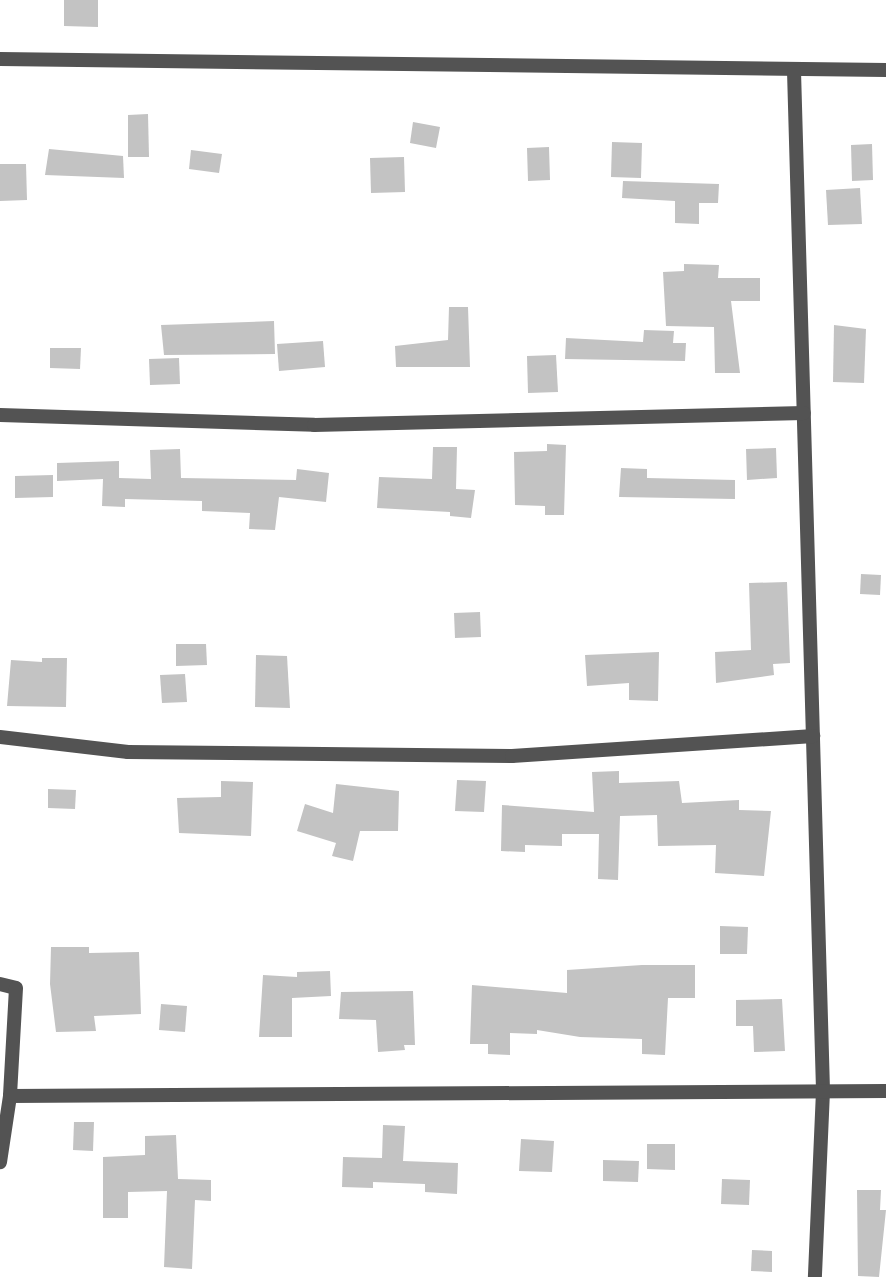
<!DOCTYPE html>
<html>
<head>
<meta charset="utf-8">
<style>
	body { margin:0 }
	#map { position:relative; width:886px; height:1277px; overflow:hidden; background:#fff; font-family:Arial,sans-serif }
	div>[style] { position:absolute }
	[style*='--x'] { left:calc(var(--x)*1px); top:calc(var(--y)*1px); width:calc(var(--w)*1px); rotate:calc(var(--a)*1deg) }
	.building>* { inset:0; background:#c3c3c3 }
	.street>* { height:14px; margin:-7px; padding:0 7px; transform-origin:7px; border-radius:7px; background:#535353 }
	span { translate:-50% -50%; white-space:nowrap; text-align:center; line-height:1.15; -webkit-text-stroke:6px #fff; paint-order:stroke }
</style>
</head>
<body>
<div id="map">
	<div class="building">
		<div style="clip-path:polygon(64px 0,98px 0,98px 27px,64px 26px)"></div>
		<div style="clip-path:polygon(148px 114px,149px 157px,128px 157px,128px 115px)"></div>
		<div style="clip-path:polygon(413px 122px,440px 127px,436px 148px,410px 143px)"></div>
		<div style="clip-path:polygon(612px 142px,642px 143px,641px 178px,611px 177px)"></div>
		<div style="clip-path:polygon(872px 144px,873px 180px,852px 181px,851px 145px)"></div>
		<div style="clip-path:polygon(549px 147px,550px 180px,528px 181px,527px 148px)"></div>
		<div style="clip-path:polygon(49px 149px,123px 156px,124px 178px,45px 175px)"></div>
		<div style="clip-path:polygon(191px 150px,222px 154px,219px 173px,189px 169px)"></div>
		<div style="clip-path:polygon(404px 157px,405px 192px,371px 193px,370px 158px)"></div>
		<div style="clip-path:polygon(0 164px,26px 164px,27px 200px,0 201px)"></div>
		<div style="clip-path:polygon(623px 181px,719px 184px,718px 203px,699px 203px,699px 224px,675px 223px,675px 201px,622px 198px)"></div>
		<div style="clip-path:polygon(860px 188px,862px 224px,828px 225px,826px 190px)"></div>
		<div style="clip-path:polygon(684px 264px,719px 265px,718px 278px,760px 278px,760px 301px,731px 301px,740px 373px,715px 373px,714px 327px,666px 326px,663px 272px,684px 271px)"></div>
		<div style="clip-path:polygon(449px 307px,468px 307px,470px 367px,396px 367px,395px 346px,448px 340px)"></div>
		<div style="clip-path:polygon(274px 321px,275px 354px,164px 355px,161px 325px)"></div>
		<div style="clip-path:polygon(834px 325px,866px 329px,864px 383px,833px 382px)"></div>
		<div style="clip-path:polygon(644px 330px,674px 331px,673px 343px,686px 343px,685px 361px,565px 359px,566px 338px,643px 342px)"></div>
		<div style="clip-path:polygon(323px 341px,325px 367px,279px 371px,277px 344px)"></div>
		<div style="clip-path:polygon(50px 348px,81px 348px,80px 369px,50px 368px)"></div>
		<div style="clip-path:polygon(556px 355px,558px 392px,528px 393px,527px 356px)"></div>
		<div style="clip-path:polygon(179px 358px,180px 384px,150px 385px,149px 359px)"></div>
		<div style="clip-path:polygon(547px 444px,566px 445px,564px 515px,545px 515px,545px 506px,515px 505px,514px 452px,547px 451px)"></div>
		<div style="clip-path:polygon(433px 447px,457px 447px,456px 489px,475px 490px,471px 518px,450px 516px,450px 512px,377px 508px,379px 477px,432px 479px)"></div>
		<div style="clip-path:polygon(776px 448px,777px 478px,747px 480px,746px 449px)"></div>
		<div style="clip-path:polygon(180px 449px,181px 478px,296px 480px,297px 469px,329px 473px,326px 502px,279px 497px,275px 530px,249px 529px,250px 513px,202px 511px,202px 501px,125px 499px,125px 507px,102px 506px,103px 479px,57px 481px,57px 463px,119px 461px,119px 478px,151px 479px,150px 450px)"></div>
		<div style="clip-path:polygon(621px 468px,647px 469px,647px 478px,735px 480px,735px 499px,619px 497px)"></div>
		<div style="clip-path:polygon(53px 475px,53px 497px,15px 498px,15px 476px)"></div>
		<div style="clip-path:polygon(861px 574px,881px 575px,880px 595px,860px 594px)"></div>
		<div style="clip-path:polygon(787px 582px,790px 663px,773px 664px,774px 675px,716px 683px,715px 652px,751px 650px,749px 583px)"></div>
		<div style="clip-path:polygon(480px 612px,481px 637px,455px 638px,454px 613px)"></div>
		<div style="clip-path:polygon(176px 644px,206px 644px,207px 665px,176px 666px)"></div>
		<div style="clip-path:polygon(659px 652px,658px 701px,629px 700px,629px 683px,587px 686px,585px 655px)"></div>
		<div style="clip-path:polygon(256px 655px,287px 656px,290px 708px,255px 707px)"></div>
		<div style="clip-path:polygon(42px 658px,67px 658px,66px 707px,7px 706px,11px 660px,42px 662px)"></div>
		<div style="clip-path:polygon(185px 674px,187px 702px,162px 703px,160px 675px)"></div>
		<div style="clip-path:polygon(619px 771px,619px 783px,679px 781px,682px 803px,739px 800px,739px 810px,771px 811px,764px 876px,715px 873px,716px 845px,658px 846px,657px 815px,620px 816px,618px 880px,598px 879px,599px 834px,562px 834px,562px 846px,525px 845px,525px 852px,501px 851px,502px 805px,594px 812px,592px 772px)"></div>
		<div style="clip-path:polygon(457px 780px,486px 781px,484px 812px,455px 811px)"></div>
		<div style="clip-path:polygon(221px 781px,253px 782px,251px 836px,179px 833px,177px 798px,221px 797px)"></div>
		<div style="clip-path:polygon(336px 784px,399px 791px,398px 831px,360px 831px,353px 861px,332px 856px,336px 843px,297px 831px,305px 804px,333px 813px)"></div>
		<div style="clip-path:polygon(48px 789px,76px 790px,75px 809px,48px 808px)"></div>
		<div style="clip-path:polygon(720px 926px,748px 927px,747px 954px,720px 954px)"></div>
		<div style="clip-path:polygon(51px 947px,89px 947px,89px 953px,139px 952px,141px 1014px,94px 1016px,96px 1031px,56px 1032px,50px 984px)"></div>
		<div style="clip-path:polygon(642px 965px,695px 965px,695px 998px,668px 998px,665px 1055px,642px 1054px,642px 1039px,580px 1037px,537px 1030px,537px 1034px,510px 1033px,510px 1055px,488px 1054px,488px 1044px,470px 1044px,472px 985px,567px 993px,567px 970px)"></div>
		<div style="clip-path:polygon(330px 971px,331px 996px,292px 998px,292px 1037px,259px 1037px,263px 975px,297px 977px,297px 972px)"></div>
		<div style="clip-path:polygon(413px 991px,415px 1045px,404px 1045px,405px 1050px,378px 1052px,376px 1020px,339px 1019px,341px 992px)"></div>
		<div style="clip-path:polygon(782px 999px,785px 1051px,754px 1052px,753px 1026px,736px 1026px,736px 1000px)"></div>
		<div style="clip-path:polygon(161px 1004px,187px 1006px,185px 1032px,159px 1030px)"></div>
		<div style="clip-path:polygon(74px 1122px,94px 1122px,93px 1151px,73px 1150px)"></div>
		<div style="clip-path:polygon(383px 1125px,405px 1126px,403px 1161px,458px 1163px,457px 1194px,425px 1192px,425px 1184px,373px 1182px,373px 1188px,342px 1187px,343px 1157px,382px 1158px)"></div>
		<div style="clip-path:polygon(176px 1135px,178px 1179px,211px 1180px,211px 1201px,195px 1200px,192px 1269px,164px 1267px,167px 1191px,128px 1192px,128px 1218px,103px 1218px,103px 1157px,145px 1155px,145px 1136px)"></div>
		<div style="clip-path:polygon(521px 1139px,554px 1141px,552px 1172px,519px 1171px)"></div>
		<div style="clip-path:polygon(647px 1144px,675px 1144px,675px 1170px,647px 1169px)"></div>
		<div style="clip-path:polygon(603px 1160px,639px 1161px,638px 1182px,603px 1181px)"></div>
		<div style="clip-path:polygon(722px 1179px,750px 1180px,749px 1205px,721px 1204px)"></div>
		<div style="clip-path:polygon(857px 1190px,881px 1190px,880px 1210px,886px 1210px,879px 1277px,858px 1276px)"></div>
		<div style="clip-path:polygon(752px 1250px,772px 1251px,772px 1272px,751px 1271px)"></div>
	</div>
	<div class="street">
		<div style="--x:0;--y:59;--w:886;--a:0.71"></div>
		<div style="--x:794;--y:71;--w:1020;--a:88.37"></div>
		<div style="--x:823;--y:1091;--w:186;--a:92.5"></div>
		<div style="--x:0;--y:415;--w:314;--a:1.8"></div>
		<div style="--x:314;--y:425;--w:490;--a:-1.4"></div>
		<div style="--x:0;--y:737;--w:129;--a:6.7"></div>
		<div style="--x:128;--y:752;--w:384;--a:0.6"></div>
		<div style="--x:512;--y:756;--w:302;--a:-3.8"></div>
		<div style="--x:0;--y:984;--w:16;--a:14"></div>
		<div style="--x:16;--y:988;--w:108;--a:93.2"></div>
		<div style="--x:10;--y:1096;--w:67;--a:98.6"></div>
		<div style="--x:10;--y:1096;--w:876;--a:-0.33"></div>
	</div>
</div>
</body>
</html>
